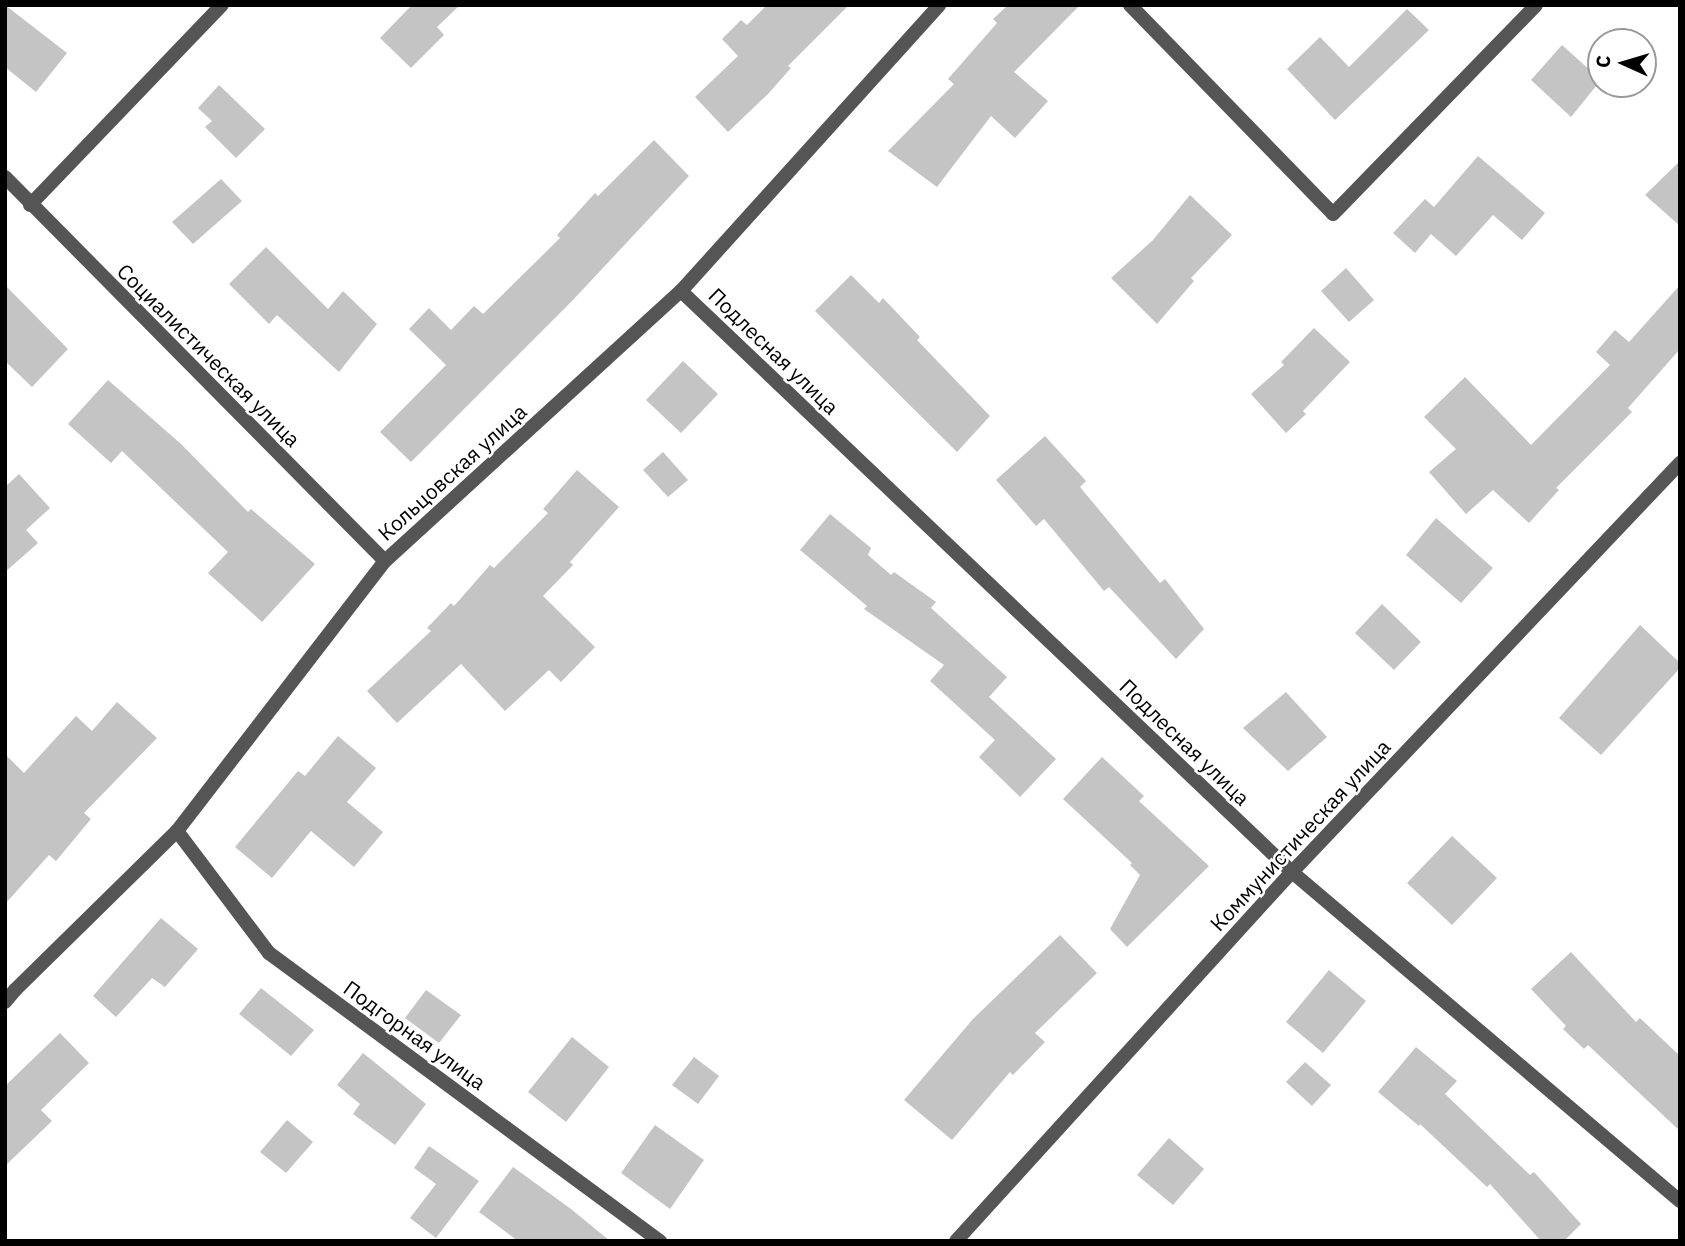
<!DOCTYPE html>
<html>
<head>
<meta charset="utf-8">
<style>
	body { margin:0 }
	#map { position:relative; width:1685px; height:1246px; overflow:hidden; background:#fff; font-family:"IBM Plex Sans",sans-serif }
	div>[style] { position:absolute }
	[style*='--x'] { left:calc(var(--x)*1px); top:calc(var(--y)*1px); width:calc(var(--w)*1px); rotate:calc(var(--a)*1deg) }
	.building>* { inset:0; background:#c4c4c4 }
	.service>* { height:14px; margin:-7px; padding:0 7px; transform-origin:7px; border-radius:7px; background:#555 }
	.minor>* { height:14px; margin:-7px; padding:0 7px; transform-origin:7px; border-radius:7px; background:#555 }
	span { translate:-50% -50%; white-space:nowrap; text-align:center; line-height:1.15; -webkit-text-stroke:5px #fff; paint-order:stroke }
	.street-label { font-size:21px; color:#000 }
	.frame { position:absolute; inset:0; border:7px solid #000; pointer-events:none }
	.north { position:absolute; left:1587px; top:28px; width:70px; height:70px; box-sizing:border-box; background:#fff; border:2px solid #999; border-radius:50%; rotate:274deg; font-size:19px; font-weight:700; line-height:28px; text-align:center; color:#000 }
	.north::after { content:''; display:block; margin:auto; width:24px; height:32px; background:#000; clip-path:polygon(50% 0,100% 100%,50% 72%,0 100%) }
</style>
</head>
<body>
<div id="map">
	<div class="building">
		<div style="clip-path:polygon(5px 5px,67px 53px,36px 92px,5px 67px)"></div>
		<div style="clip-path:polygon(412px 5px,460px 5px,437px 27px,444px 35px,411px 68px,380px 38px)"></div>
		<div style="clip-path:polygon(767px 5px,849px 5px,788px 66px,791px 68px,768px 94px,728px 132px,695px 97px,738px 56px,722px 39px,741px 20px,747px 25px)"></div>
		<div style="clip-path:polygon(1008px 5px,1080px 5px,1014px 72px,1048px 101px,1015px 138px,991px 116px,937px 187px,888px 151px,954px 84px,948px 79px,997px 23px,993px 19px)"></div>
		<div style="clip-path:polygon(1407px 9px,1429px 30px,1335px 120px,1287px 69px,1320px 37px,1349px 67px)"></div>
		<div style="clip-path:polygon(1562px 45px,1601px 80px,1571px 117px,1531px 80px)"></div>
		<div style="clip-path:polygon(219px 85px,265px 129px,236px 158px,205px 127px,212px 121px,198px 108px)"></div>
		<div style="clip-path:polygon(654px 140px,689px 176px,572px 301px,411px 462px,380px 432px,446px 365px,409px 329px,429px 308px,451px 330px,474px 306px,483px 314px,560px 238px,557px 235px,595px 193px,598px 196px)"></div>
		<div style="clip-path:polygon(1478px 156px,1545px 213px,1522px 240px,1493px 215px,1456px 256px,1431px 234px,1415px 253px,1393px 233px,1425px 199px,1434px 207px)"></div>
		<div style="clip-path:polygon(1680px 161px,1680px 226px,1645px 195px)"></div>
		<div style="clip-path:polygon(221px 179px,242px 201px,193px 244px,172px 222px)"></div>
		<div style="clip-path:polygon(1190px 195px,1232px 235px,1191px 278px,1194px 281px,1157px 324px,1111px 278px,1153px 240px)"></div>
		<div style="clip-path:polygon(266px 247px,328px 309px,343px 291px,377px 324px,339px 372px,277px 315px,269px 324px,229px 284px)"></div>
		<div style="clip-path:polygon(1346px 268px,1374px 300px,1349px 322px,1321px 291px)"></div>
		<div style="clip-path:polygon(851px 275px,879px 303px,883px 298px,920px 337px,917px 340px,990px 416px,957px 452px,815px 311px)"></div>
		<div style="clip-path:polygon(5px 285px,68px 349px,32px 387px,5px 361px)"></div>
		<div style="clip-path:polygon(1680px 285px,1680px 349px,1628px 408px,1632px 412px,1556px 488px,1559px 490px,1529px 523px,1493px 490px,1466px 514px,1429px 472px,1456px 449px,1424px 417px,1465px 377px,1531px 445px,1610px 365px,1596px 352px,1615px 330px,1629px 342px)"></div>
		<div style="clip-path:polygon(1314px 328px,1350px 362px,1303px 411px,1306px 414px,1286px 433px,1251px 394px,1284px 365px,1281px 362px)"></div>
		<div style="clip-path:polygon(683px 361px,718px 394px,681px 433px,646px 400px)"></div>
		<div style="clip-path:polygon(108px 380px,181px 444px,248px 512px,251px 509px,315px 564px,262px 622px,208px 573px,228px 552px,122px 451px,111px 463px,68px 424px)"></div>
		<div style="clip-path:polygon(1045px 436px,1086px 481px,1080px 487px,1160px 583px,1165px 579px,1204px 629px,1176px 659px,1109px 587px,1104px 591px,1044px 519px,1036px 526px,996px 480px)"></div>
		<div style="clip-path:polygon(663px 452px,688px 480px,668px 497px,643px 470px)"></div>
		<div style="clip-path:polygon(577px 470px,619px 507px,570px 562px,573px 565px,543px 596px,595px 647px,561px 682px,549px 670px,505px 711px,461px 664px,397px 723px,367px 691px,431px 631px,427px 628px,451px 603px,454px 606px,490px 565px,494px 568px,548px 513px,543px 509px)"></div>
		<div style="clip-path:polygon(19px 474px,50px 508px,26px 530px,38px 543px,5px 572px,5px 487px)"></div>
		<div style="clip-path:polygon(830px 514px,871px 548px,868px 555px,891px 575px,894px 572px,936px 602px,931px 608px,1007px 677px,989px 697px,1056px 759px,1020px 797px,979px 757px,995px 740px,930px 681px,944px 665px,864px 609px,867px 606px,800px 550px)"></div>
		<div style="clip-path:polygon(1436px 518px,1493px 568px,1461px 603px,1406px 555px)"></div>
		<div style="clip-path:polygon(1382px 604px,1421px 642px,1394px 670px,1355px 633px)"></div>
		<div style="clip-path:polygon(1640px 625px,1680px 663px,1680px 668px,1601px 755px,1559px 718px)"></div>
		<div style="clip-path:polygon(1286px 692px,1327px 737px,1288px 771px,1243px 728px)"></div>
		<div style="clip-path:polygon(117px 702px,157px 738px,84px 813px,91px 819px,56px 861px,49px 855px,5px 904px,5px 754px,24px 773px,76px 716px,92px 731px)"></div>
		<div style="clip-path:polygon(338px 736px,376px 768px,347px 802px,383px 832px,354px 867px,311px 831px,272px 878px,235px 847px,298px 771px,305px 776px)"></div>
		<div style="clip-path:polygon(1102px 757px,1144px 796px,1139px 801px,1209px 866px,1127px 947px,1110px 929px,1140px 875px,1130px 865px,1132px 863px,1063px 799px)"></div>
		<div style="clip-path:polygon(1452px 836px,1497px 878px,1452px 925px,1407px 883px)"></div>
		<div style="clip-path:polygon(161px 918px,198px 949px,165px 987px,152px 978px,116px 1017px,93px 996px)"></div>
		<div style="clip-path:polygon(1060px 935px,1097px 973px,1035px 1033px,1045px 1042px,1013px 1075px,1010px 1072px,952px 1140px,904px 1100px,973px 1019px)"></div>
		<div style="clip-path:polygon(1571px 952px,1636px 1022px,1640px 1018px,1680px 1056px,1680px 1131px,1588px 1045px,1584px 1049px,1563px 1029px,1566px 1026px,1531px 989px)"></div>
		<div style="clip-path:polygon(1329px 970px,1366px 1001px,1323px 1053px,1286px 1022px)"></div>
		<div style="clip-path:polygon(261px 988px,314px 1030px,291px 1056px,239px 1014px)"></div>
		<div style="clip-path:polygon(426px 990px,461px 1015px,439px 1043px,405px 1018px)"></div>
		<div style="clip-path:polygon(60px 1033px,89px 1063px,41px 1110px,52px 1121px,5px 1166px,5px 1086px)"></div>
		<div style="clip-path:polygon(572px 1037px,609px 1067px,566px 1122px,528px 1092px)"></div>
		<div style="clip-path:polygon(1416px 1047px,1457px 1081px,1445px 1094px,1530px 1175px,1534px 1172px,1581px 1224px,1564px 1241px,1541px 1241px,1490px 1184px,1487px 1187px,1420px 1124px,1419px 1126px,1378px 1092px)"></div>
		<div style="clip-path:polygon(363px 1053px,426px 1104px,395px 1145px,353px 1114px,360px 1104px,337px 1085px)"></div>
		<div style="clip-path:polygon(694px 1057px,719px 1076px,698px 1104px,672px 1085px)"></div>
		<div style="clip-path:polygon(1305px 1062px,1331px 1085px,1312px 1106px,1286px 1082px)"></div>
		<div style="clip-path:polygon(287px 1120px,313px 1142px,286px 1173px,260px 1152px)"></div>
		<div style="clip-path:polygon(655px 1125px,704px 1160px,670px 1209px,621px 1173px)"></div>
		<div style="clip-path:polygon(1169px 1138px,1204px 1169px,1173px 1205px,1137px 1175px)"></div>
		<div style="clip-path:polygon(429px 1146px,479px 1181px,436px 1238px,410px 1218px,436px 1184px,414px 1168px)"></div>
		<div style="clip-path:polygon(513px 1167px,571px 1209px,610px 1241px,518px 1241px,479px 1212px)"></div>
	</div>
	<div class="service">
		<div style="--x:5;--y:1002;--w:16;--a:-50"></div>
	</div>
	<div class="minor">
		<div style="--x:1130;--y:5;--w:291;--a:45.8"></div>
		<div style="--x:1333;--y:214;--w:291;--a:-45.8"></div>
		<div style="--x:5;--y:177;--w:540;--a:45.3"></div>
		<div style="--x:30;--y:205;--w:277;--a:-46.2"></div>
		<div style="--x:681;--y:291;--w:843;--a:43.56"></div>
		<div style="--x:1292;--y:872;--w:509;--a:40.3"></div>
		<div style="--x:177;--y:831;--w:153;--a:53"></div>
		<div style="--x:269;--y:953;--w:486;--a:36.4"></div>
		<div style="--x:15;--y:990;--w:227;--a:-44.5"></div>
		<div style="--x:177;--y:831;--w:341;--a:-52.4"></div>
		<div style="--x:385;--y:561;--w:401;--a:-42.4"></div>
		<div style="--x:681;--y:291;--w:385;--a:-47.9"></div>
		<div style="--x:956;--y:1241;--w:499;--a:-47.7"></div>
		<div style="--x:1292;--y:872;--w:564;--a:-46.51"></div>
	</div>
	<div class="street-label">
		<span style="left:774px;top:351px;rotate:44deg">Подлесная улица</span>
		<span style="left:209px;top:355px;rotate:45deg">Социалистическая улица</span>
		<span style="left:452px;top:472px;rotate:-42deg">Кольцовская улица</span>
		<span style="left:1185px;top:742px;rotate:44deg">Подлесная улица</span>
		<span style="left:1300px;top:835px;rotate:-47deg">Коммунистическая улица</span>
		<span style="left:415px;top:1035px;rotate:36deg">Подгорная улица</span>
	</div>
	<div class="frame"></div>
	<div class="north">С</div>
</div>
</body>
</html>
